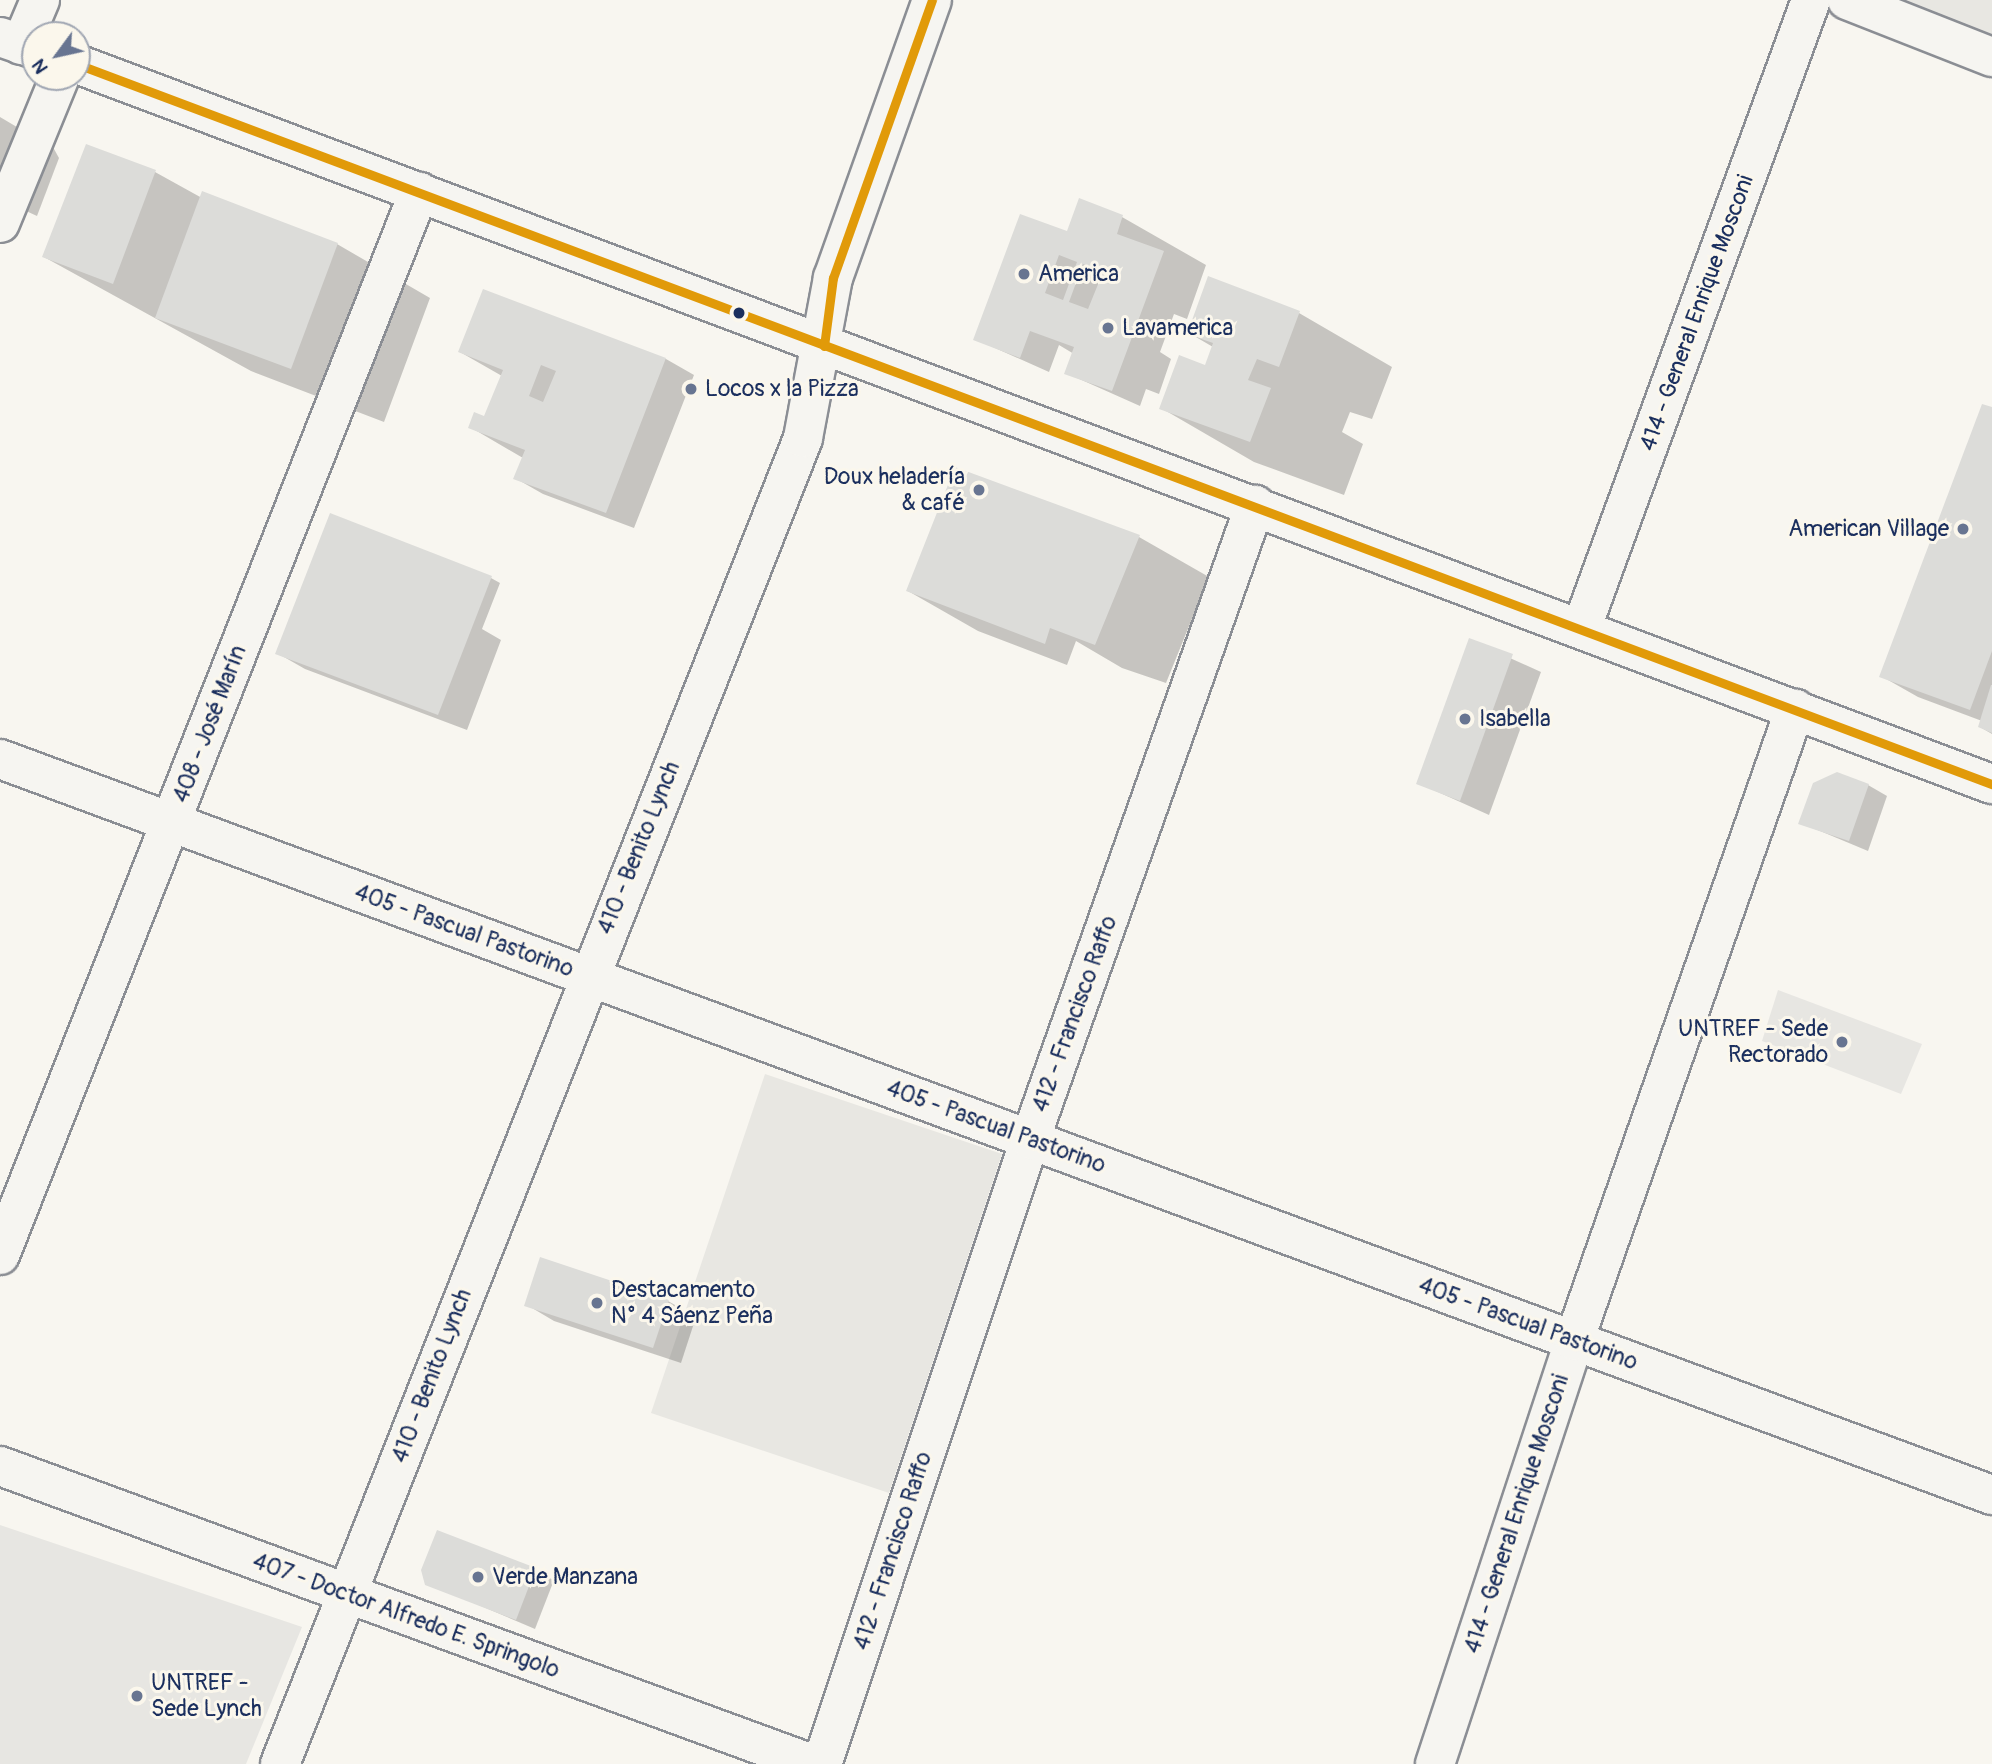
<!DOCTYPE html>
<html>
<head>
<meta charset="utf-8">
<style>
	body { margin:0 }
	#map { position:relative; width:1992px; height:1764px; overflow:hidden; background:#f8f6f0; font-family:Pangolin,sans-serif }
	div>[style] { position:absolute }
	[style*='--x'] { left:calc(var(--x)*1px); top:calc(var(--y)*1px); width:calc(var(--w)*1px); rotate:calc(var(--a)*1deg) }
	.built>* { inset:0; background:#e7e6e2 }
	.green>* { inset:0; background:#e8e7e2 }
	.shadow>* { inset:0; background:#0003 }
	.building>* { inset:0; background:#dcdcd9 }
	.roads { filter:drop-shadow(2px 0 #8b8e94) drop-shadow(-2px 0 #8b8e94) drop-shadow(0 2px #8b8e94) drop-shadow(0 -2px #8b8e94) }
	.minor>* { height:38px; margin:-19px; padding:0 19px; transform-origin:19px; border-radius:19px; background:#f6f5f1 }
	.secondary>* { height:38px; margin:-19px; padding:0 19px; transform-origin:19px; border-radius:19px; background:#f6f5f1 }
	.bus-1>* { height:9px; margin:-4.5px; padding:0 4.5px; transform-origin:4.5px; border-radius:4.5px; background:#e19a09 }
	.dots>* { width:19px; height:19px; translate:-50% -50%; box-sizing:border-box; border:4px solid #fbf7ec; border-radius:50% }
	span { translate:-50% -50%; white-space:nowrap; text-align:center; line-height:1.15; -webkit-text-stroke:6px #fbf7ec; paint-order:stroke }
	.poi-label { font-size:23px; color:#1b2f5e }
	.left { translate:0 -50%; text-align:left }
	.right { translate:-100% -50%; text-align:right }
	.street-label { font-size:23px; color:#1b2f5e }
	.north { position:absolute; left:21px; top:21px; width:70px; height:70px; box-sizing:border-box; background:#fbf7ec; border:2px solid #a1a7b3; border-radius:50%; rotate:237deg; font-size:19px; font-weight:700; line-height:28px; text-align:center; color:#1b2f5e }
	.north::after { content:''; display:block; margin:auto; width:24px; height:32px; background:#687591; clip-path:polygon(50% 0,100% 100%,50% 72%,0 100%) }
</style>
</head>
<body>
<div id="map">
	<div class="built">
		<div style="clip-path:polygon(1778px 990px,1922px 1044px,1901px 1094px,1762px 1041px)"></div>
		<div style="clip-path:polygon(0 1525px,302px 1627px,246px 1764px,0 1764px)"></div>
	</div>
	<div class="green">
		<div style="clip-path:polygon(1899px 0,1992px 0,1992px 40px)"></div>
		<div style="clip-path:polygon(765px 1074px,1002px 1154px,889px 1493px,651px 1413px)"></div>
	</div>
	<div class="shadow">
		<div style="clip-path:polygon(0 117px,54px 149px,59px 158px,37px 216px,0 199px)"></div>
		<div style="clip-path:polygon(87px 146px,155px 172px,202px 198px,337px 244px,430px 298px,384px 422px,251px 371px,44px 257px)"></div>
		<div style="clip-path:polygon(1080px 200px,1122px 217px,1206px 265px,1187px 319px,1174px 314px,1160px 352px,1171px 359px,1159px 394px,1146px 389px,1140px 406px,1066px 373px,1074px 354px,1059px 345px,1049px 372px,975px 339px,1068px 233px)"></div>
		<div style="clip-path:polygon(484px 291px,666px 359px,694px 375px,634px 528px,543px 494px,515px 478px,523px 458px,470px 427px,485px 418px,502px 376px,460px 352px)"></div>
		<div style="clip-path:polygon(1299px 313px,1392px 367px,1372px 419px,1350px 412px,1342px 432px,1363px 444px,1344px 495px,1254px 462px,1161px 408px,1206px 367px,1213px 347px,1189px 333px)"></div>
		<div style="clip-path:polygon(1992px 409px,1992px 734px,1980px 727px,1982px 721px,1918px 697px,1881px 676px)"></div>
		<div style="clip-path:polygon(1139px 537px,1209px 577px,1166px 683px,1122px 668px,1076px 641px,1067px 665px,978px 631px,908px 591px)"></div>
		<div style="clip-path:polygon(491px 578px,500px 583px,482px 629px,501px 640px,467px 730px,305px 669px,277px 653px)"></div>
		<div style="clip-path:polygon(1470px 640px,1541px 672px,1489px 815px,1418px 783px)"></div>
		<div style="clip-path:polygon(1868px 785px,1887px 796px,1868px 851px,1801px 823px)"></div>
		<div style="clip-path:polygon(668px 1301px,696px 1317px,681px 1363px,554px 1321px,527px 1305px)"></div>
		<div style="clip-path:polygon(438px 1532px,554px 1580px,535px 1629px,427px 1583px)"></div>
	</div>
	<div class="building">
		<div style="clip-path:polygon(86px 144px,156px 170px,113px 284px,42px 257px)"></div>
		<div style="clip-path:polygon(202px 191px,338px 243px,291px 369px,155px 318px)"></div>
		<div style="clip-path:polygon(evenodd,1079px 198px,1123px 215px,1117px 234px,1164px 251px,1112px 391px,1064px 374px,1074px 347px,1030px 331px,1020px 358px,973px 340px,1020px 214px,1067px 231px,1079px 198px,1059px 255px,1077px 262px,1063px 300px,1045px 293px,1059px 255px,1079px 198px,1083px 264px,1103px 272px,1088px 309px,1069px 302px,1083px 264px)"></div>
		<div style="clip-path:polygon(1208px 276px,1300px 311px,1279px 367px,1257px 359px,1248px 380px,1271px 388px,1250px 442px,1159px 409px,1179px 355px,1205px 365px,1213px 343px,1187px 334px)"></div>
		<div style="clip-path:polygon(evenodd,483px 289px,666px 358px,606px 513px,513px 479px,525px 450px,468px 428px,474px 412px,484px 416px,503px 370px,458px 352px,483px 289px,541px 365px,556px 371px,543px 402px,529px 396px,541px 365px)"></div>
		<div style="clip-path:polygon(1982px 404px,1992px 407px,1992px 651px,1970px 710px,1879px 677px)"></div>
		<div style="clip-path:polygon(955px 467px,1140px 535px,1095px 645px,1050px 628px,1045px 644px,906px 591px)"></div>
		<div style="clip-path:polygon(330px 513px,492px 576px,438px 715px,275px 654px)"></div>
		<div style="clip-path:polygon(1469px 638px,1513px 654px,1460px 801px,1416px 784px)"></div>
		<div style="clip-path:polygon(1991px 685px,1992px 685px,1992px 733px,1978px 727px)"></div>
		<div style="clip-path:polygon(1837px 772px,1869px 784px,1849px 841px,1798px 824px,1813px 783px)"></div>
		<div style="clip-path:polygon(540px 1257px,669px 1300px,653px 1348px,524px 1306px)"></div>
		<div style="clip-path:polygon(437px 1530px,536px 1568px,516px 1620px,425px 1585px,421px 1570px)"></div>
	</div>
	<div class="roads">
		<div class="minor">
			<div style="--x:1847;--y:0;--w:156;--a:21.5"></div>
			<div style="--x:21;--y:45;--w:49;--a:-67.1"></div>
			<div style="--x:0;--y:223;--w:158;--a:-67.7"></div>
			<div style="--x:1582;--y:627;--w:668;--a:-69.94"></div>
			<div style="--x:0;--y:759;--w:2124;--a:20.28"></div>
			<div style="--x:0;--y:1255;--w:1143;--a:-68.49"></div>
			<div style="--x:0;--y:1466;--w:865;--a:20.15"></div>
			<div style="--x:280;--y:1764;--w:1425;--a:-68.47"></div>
			<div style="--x:803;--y:438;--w:163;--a:-79.4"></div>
			<div style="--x:833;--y:278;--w:295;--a:-70.4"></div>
			<div style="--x:822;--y:1764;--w:658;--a:-71.57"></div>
			<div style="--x:1030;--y:1140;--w:674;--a:-70.49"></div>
			<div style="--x:1435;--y:1764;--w:445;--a:-71.8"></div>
			<div style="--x:1574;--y:1341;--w:670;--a:-70.73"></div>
		</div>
		<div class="secondary">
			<div style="--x:0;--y:37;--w:37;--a:19"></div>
			<div style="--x:77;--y:64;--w:2046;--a:20.61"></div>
		</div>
	</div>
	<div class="bus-1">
		<div style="--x:77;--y:64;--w:2046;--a:20.61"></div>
		<div style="--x:824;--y:346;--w:69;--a:-82.5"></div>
		<div style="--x:833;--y:278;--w:295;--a:-70.4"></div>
	</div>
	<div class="dots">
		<div style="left:1024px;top:274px;background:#687591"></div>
		<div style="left:739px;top:313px;background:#1b2f5e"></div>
		<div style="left:1108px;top:328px;background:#687591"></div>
		<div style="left:691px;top:389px;background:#687591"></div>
		<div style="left:979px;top:490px;background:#687591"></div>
		<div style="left:1963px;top:529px;background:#687591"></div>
		<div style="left:1465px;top:719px;background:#687591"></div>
		<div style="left:1842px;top:1042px;background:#687591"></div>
		<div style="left:597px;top:1303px;background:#687591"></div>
		<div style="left:478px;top:1577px;background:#687591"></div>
		<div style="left:137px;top:1696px;background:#687591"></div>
	</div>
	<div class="poi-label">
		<span class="left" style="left:1038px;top:274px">America</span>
		<span class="left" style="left:1122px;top:328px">Lavamerica</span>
		<span class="left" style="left:705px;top:389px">Locos x la Pizza</span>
		<span class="right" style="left:965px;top:490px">Doux heladería<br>&amp; café</span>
		<span class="right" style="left:1949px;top:529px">American Village</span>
		<span class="left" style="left:1479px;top:719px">Isabella</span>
		<span class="right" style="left:1828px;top:1042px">UNTREF - Sede<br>Rectorado</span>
		<span class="left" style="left:611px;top:1303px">Destacamento<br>N° 4 Sáenz Peña</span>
		<span class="left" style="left:492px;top:1577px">Verde Manzana</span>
		<span class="left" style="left:151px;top:1696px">UNTREF -<br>Sede Lynch</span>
	</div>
	<div class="street-label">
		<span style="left:1697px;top:313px;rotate:-70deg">414 - General Enrique Mosconi</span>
		<span style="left:210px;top:724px;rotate:-69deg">408 - José Marín</span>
		<span style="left:639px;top:848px;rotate:-68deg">410 - Benito Lynch</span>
		<span style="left:464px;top:931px;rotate:20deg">405 - Pascual Pastorino</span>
		<span style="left:1075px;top:1014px;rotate:-70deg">412 - Francisco Raffo</span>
		<span style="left:996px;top:1127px;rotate:20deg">405 - Pascual Pastorino</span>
		<span style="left:1528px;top:1324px;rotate:20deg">405 - Pascual Pastorino</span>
		<span style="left:432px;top:1376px;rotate:-69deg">410 - Benito Lynch</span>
		<span style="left:1517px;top:1514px;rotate:-72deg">414 - General Enrique Mosconi</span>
		<span style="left:893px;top:1551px;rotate:-72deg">412 - Francisco Raffo</span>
		<span style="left:406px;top:1616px;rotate:20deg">407 - Doctor Alfredo E. Springolo</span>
	</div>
	<div class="north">N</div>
</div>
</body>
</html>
